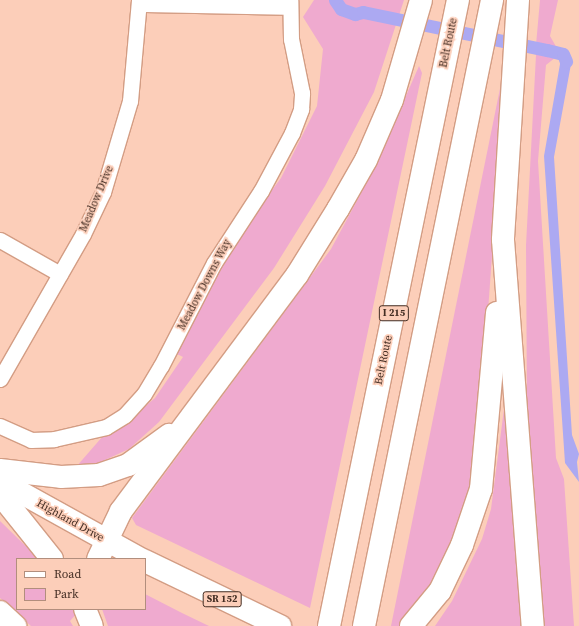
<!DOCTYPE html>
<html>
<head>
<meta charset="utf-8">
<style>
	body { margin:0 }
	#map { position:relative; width:579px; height:626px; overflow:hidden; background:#fcceb9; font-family:"Source Serif 4",serif }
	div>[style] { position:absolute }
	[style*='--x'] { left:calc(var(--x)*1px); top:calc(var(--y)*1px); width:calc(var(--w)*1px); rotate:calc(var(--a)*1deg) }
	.green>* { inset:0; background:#efaacf }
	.water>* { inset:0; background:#aca9f2 }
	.canal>* { height:13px; margin:-6.5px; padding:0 6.5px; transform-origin:6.5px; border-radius:6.5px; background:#aca9f2 }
	.roads { filter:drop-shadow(1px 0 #d39d84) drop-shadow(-1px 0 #d39d84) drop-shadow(0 1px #d39d84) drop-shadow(0 -1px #d39d84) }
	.minor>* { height:15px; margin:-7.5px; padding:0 7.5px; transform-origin:7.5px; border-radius:7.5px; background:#fff }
	.primary>* { height:22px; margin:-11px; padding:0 11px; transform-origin:11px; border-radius:11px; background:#fff }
	.motorway>* { height:22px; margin:-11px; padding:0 11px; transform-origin:11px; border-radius:11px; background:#fff }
	span { translate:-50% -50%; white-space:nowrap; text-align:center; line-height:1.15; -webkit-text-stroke:3.5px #fcceb9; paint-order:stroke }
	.shield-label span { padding:1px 3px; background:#fcceb9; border:1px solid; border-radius:3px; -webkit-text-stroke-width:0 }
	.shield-label { font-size:10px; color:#432d23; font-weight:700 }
	.street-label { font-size:11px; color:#432d23 }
	.legend { position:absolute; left:16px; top:558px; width:130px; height:52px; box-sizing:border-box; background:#fcceb9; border:1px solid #b28e7d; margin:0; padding:5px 7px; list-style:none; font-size:12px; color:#432d23 }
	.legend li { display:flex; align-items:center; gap:8px; height:20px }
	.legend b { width:20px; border:1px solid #b28e7d }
</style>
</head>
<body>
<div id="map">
	<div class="green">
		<div style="clip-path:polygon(314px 0,404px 0,374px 92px,325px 186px,274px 268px,159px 422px,129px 449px,94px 465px,76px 467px,103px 436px,129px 420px,155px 398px,183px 357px,177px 354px,236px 239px,281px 178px,317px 106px,323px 49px,303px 17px)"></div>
		<div style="clip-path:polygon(540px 0,558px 0,550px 36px,558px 50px,536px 45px)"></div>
		<div style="clip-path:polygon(539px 53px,556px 57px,546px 65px,538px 161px,556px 458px,564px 479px,574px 626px,544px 626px,527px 411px,526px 245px,536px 55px)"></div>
		<div style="clip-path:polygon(506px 59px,475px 494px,412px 626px,391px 626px)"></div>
		<div style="clip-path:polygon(419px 66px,422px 73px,310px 608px,136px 525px,132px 518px,331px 249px,374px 169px)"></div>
		<div style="clip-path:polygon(504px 409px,521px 626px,435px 626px,452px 601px,482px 539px,491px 509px)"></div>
		<div style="clip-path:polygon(0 521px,38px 558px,42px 559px,17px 559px,17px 609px,75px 609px,77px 613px,70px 621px,73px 626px,31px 626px,0 598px)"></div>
		<div style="clip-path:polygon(145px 594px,182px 613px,209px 626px,108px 626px,102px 609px,145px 609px)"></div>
	</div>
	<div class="water">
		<div style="clip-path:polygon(555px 46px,567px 50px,571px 64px,554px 157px,572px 435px,579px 454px,577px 462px,579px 482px,565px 463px,544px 156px,560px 64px,559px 57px,551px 55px)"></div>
	</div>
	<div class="canal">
		<div style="--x:335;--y:0;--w:11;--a:56"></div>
		<div style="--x:341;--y:9;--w:15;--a:20"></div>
		<div style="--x:355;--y:14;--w:8;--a:-14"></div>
		<div style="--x:363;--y:12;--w:188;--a:11.7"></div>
		<div style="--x:547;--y:50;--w:16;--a:14"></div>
		<div style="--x:563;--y:54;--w:8;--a:67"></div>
	</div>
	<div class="roads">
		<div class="minor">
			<div style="--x:139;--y:4;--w:151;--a:1.1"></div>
			<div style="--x:0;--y:240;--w:69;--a:29.5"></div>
			<div style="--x:0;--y:379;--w:167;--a:-60.2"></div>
			<div style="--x:83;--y:234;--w:47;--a:-64.5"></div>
			<div style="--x:103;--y:192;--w:95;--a:-73.5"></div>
			<div style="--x:130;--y:101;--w:101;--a:-84.9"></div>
			<div style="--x:0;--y:426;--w:34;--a:24"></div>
			<div style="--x:31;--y:440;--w:23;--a:-2"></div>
			<div style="--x:54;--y:439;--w:53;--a:-13"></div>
			<div style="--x:106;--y:427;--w:22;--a:-32"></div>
			<div style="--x:125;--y:415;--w:28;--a:-48"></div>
			<div style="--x:144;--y:394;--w:33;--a:-59"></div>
			<div style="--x:161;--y:366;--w:116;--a:-62.8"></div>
			<div style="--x:214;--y:263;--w:86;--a:-56.9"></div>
			<div style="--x:261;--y:191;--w:66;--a:-61.9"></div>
			<div style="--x:292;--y:133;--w:26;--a:-69"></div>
			<div style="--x:301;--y:109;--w:16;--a:-86"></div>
			<div style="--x:302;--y:93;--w:55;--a:-101.5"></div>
			<div style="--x:291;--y:39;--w:39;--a:-91"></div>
		</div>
		<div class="primary">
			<div style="--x:0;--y:481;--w:161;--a:29"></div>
			<div style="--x:145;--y:561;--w:150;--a:25.7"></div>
		</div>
		<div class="motorway">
			<div style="--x:518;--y:0;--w:240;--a:93.6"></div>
			<div style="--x:503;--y:240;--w:387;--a:85.6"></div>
			<div style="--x:0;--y:470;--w:61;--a:6.5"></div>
			<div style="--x:61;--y:477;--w:38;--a:-3"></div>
			<div style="--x:99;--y:475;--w:31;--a:-19"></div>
			<div style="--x:128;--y:465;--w:51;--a:-36.2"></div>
			<div style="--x:0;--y:494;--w:83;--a:51.3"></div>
			<div style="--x:98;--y:559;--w:53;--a:-64.4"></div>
			<div style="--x:121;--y:511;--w:294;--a:-53.3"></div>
			<div style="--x:297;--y:275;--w:78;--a:-58.2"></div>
			<div style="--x:338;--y:209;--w:56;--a:-60.3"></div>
			<div style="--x:366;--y:160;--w:65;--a:-66.6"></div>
			<div style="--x:392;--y:100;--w:104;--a:-73.8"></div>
			<div style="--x:85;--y:609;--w:18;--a:68"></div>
			<div style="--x:0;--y:612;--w:21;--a:43"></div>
			<div style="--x:329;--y:626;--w:639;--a:-78.36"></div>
			<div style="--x:364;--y:626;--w:639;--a:-78.44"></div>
			<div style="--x:411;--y:626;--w:45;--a:-50.4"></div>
			<div style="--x:440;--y:591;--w:51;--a:-64.4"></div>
			<div style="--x:462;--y:545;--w:59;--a:-71.3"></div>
			<div style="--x:481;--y:489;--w:177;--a:-84.8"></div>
		</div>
	</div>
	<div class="shield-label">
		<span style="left:394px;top:313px">I 215</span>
		<span style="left:222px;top:599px">SR 152</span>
	</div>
	<div class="street-label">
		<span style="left:449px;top:43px;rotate:-78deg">Belt Route</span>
		<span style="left:97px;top:199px;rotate:-67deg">Meadow Drive</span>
		<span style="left:205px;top:285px;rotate:-62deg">Meadow Downs Way</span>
		<span style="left:384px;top:360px;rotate:-78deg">Belt Route</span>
		<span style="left:70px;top:521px;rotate:29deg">Highland Drive</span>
	</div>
	<ul class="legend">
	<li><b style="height:5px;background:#fff"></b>Road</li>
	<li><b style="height:11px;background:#efaacf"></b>Park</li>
	</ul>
</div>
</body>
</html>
